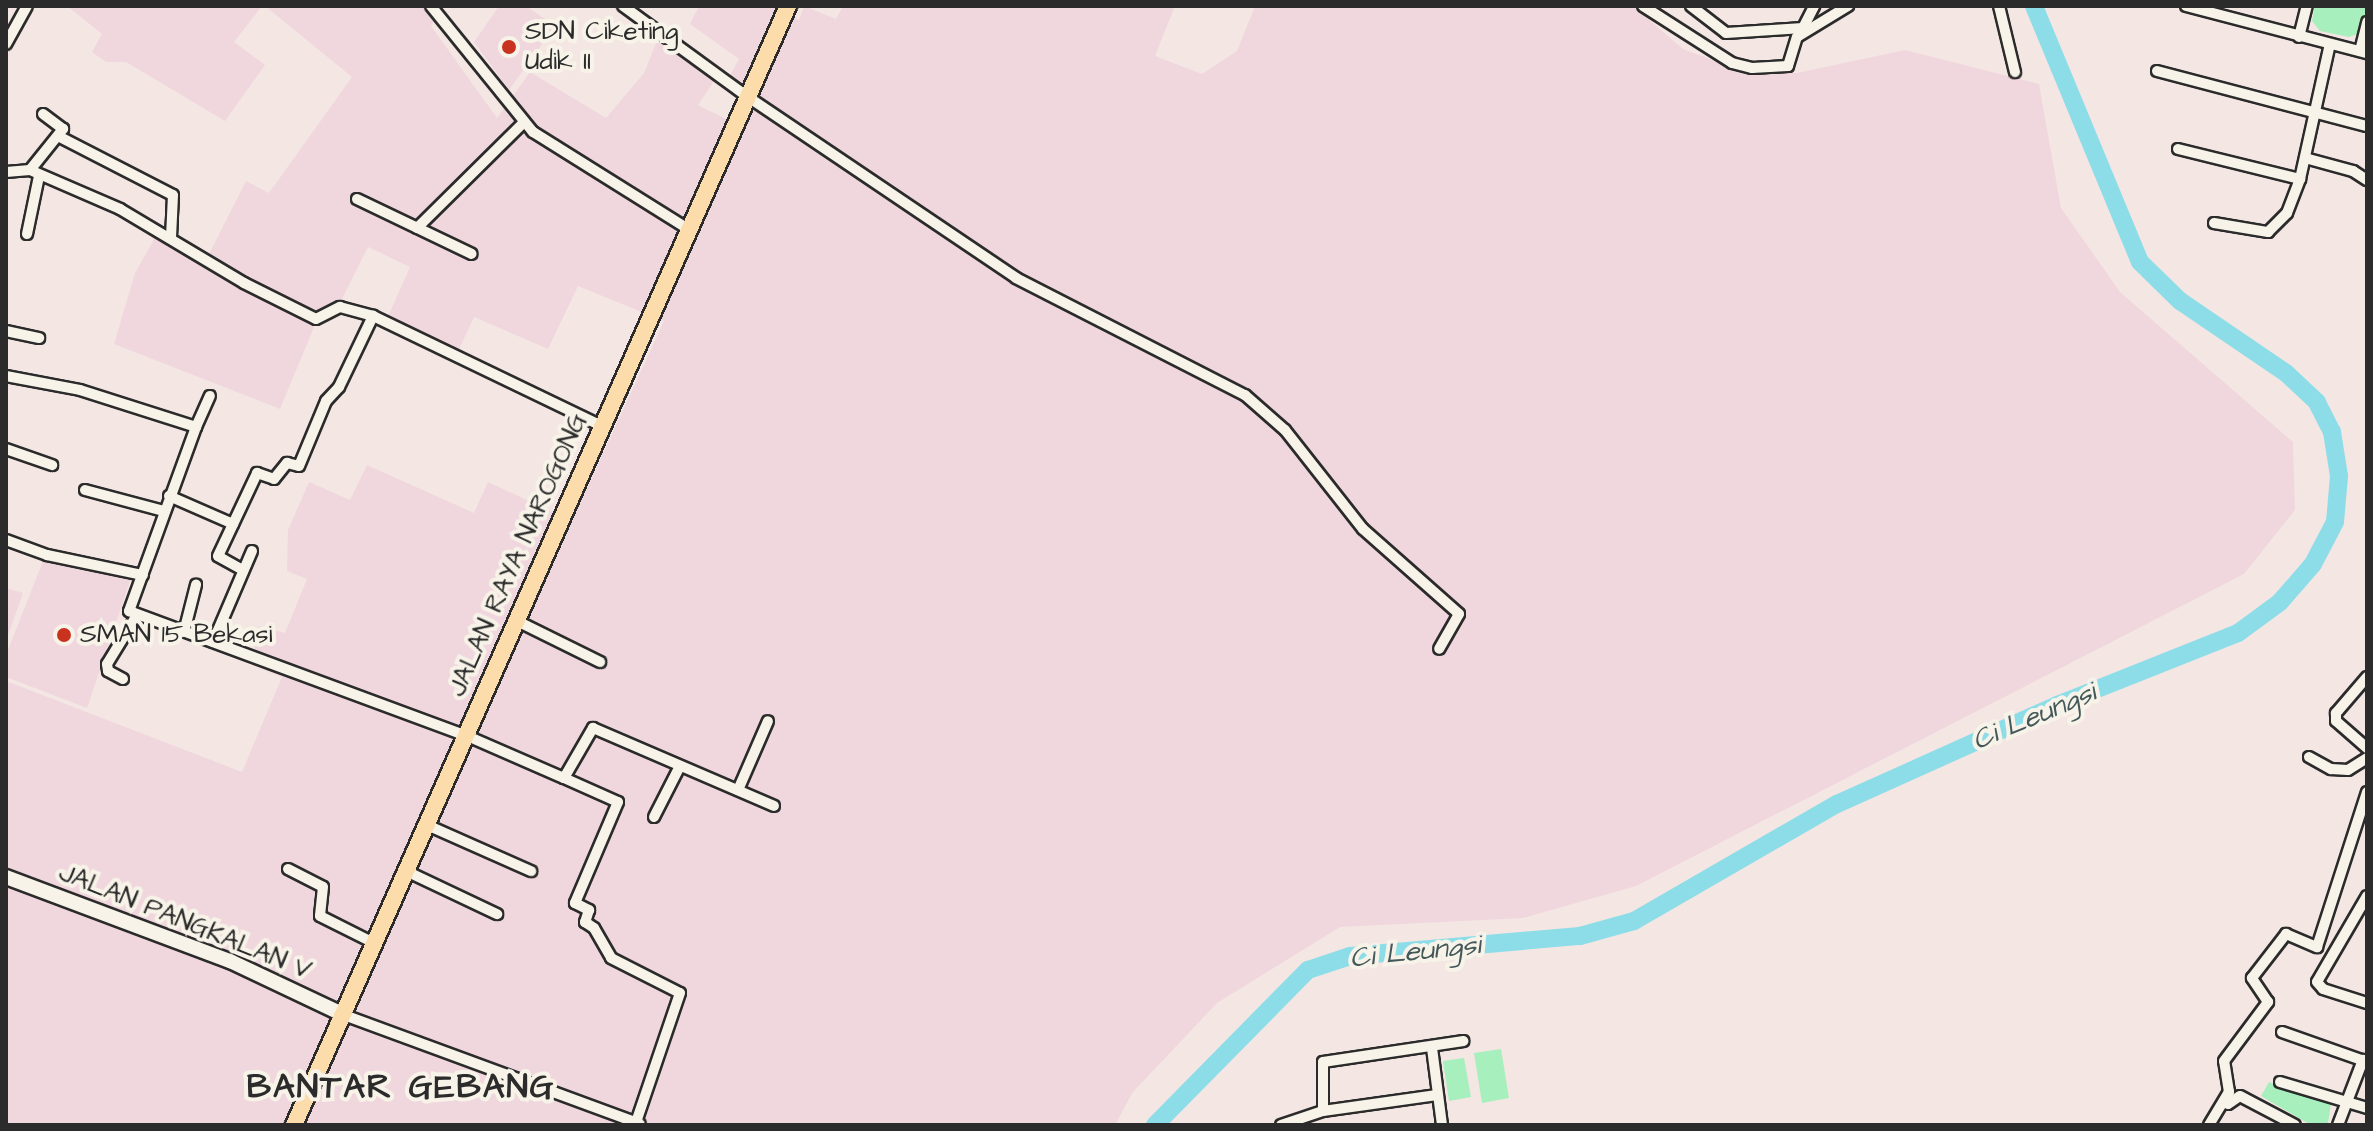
<!DOCTYPE html>
<html>
<head>
<meta charset="utf-8">
<style>
	body { margin:0 }
	#map { position:relative; width:2373px; height:1131px; overflow:hidden; background:#f4e6e3; font-family:"Architects Daughter",sans-serif }
	div>[style] { position:absolute }
	[style*='--x'] { left:calc(var(--x)*1px); top:calc(var(--y)*1px); width:calc(var(--w)*1px); rotate:calc(var(--a)*1deg) }
	.built>* { inset:0; background:#f0d7de }
	.green>* { inset:0; background:#a7efbc }
	.river>* { height:18px; margin:-9px; padding:0 9px; transform-origin:9px; border-radius:9px; background:#8ddde9 }
	.roads { filter:drop-shadow(2px 0 #2b2b2b) drop-shadow(-2px 0 #2b2b2b) drop-shadow(0 2px #2b2b2b) drop-shadow(0 -2px #2b2b2b) }
	.street>* { height:10px; margin:-5px; padding:0 5px; transform-origin:5px; border-radius:5px; background:#f7f3e8 }
	.secondary>* { height:14px; margin:-7px; padding:0 7px; transform-origin:7px; border-radius:7px; background:#f7f3e8 }
	.primary>* { height:16px; margin:-8px; padding:0 8px; transform-origin:8px; border-radius:8px; background:#fddcac }
	.dots>* { width:22px; height:22px; translate:-50% -50%; box-sizing:border-box; border:4px solid #f7f3e8; border-radius:50% }
	span { translate:-50% -50%; white-space:nowrap; text-align:center; line-height:1.15; -webkit-text-stroke:8px #f7f3e8; paint-order:stroke }
	.poi-label { font-size:26px; color:#2b2b2b }
	.left { translate:0 -50%; text-align:left }
	.street-label { font-size:26px; color:#2b2b2b }
	.water-label { font-size:28px; color:#44585a; font-style:italic }
	.district-label { font-size:34px; color:#2b2b2b; font-weight:700; letter-spacing:2px }
	.frame { position:absolute; inset:0; border:8px solid #2b2b2b; pointer-events:none }
</style>
</head>
<body>
<div id="map">
	<div class="built">
		<div style="clip-path:polygon(67px 6px,262px 6px,234px 42px,265px 65px,225px 121px,126px 62px,106px 62px,92px 52px,102px 34px)"></div>
		<div style="clip-path:polygon(265px 6px,443px 6px,431px 26px,497px 118px,530px 72px,606px 118px,644px 73px,659px 36px,718px 75px,698px 105px,728px 120px,741px 93px,727px 81px,739px 59px,690px 24px,699px 6px,774px 6px,799px 20px,804px 6px,836px 19px,843px 6px,1175px 6px,1155px 56px,1202px 74px,1237px 51px,1255px 6px,1633px 6px,1683px 49px,1745px 72px,1797px 73px,1905px 50px,2039px 84px,2061px 208px,2120px 292px,2293px 442px,2295px 510px,2244px 574px,1636px 886px,1523px 918px,1340px 927px,1217px 1003px,1133px 1092px,1115px 1125px,6px 1125px,6px 681px,242px 772px,282px 677px,252px 665px,258px 626px,285px 633px,307px 579px,287px 571px,288px 530px,309px 482px,350px 500px,367px 465px,474px 513px,488px 482px,572px 521px,664px 321px,578px 286px,548px 349px,474px 317px,456px 356px,385px 323px,410px 267px,368px 247px,332px 319px,315px 325px,280px 409px,114px 344px,135px 273px,158px 232px,207px 258px,246px 181px,269px 193px,352px 77px)"></div>
		<div style="clip-path:polygon(499px 6px,526px 6px,555px 26px,509px 90px,474px 42px)"></div>
		<div style="clip-path:polygon(43px 561px,131px 578px,87px 708px,6px 677px,6px 655px)"></div>
		<div style="clip-path:polygon(6px 588px,23px 593px,6px 641px)"></div>
	</div>
	<div class="green">
		<div style="clip-path:polygon(2315px 6px,2367px 6px,2360px 33px,2349px 37px,2320px 31px,2312px 21px)"></div>
		<div style="clip-path:polygon(1501px 1049px,1509px 1098px,1482px 1103px,1474px 1053px)"></div>
		<div style="clip-path:polygon(1464px 1058px,1471px 1097px,1449px 1101px,1443px 1061px)"></div>
		<div style="clip-path:polygon(2269px 1082px,2331px 1104px,2328px 1123px,2311px 1125px,2261px 1096px)"></div>
	</div>
	<div class="river">
		<div style="--x:1155;--y:1125;--w:218;--a:-45.4"></div>
		<div style="--x:1308;--y:970;--w:44;--a:-18.4"></div>
		<div style="--x:1350;--y:956;--w:231;--a:-5"></div>
		<div style="--x:1580;--y:936;--w:56;--a:-15.5"></div>
		<div style="--x:1634;--y:921;--w:234;--a:-30"></div>
		<div style="--x:1837;--y:804;--w:241;--a:-24.2"></div>
		<div style="--x:2057;--y:705;--w:195;--a:-21.7"></div>
		<div style="--x:2238;--y:633;--w:52;--a:-36.4"></div>
		<div style="--x:2280;--y:602;--w:50;--a:-49"></div>
		<div style="--x:2313;--y:564;--w:47;--a:-62.4"></div>
		<div style="--x:2335;--y:522;--w:46;--a:-85"></div>
		<div style="--x:2339;--y:476;--w:45;--a:-99"></div>
		<div style="--x:2332;--y:432;--w:34;--a:-117"></div>
		<div style="--x:2317;--y:402;--w:42;--a:-136.9"></div>
		<div style="--x:2286;--y:373;--w:128;--a:-145.8"></div>
		<div style="--x:2180;--y:301;--w:56;--a:-135.7"></div>
		<div style="--x:2140;--y:262;--w:277;--a:-112.5"></div>
	</div>
	<div class="roads">
		<div class="street">
			<div style="--x:431;--y:6;--w:162;--a:51"></div>
			<div style="--x:533;--y:132;--w:185;--a:32"></div>
			<div style="--x:623;--y:6;--w:155;--a:36.1"></div>
			<div style="--x:748;--y:97;--w:323;--a:34"></div>
			<div style="--x:1016;--y:278;--w:257;--a:27.1"></div>
			<div style="--x:1245;--y:395;--w:53;--a:41.2"></div>
			<div style="--x:1285;--y:430;--w:126;--a:51.8"></div>
			<div style="--x:1363;--y:529;--w:128;--a:41.5"></div>
			<div style="--x:1459;--y:614;--w:40;--a:119.7"></div>
			<div style="--x:1643;--y:6;--w:106;--a:32.6"></div>
			<div style="--x:1732;--y:63;--w:21;--a:14"></div>
			<div style="--x:1752;--y:68;--w:36;--a:-3"></div>
			<div style="--x:1788;--y:66;--w:30;--a:-73"></div>
			<div style="--x:1797;--y:37;--w:60;--a:-31.3"></div>
			<div style="--x:1691;--y:6;--w:44;--a:37.6"></div>
			<div style="--x:1726;--y:33;--w:77;--a:-3.7"></div>
			<div style="--x:1803;--y:28;--w:25;--a:-63"></div>
			<div style="--x:1999;--y:6;--w:68;--a:76.4"></div>
			<div style="--x:2186;--y:6;--w:187;--a:14.6"></div>
			<div style="--x:2299;--y:37;--w:32;--a:-76"></div>
			<div style="--x:6;--y:44;--w:43;--a:-61.1"></div>
			<div style="--x:2360;--y:51;--w:30;--a:-76"></div>
			<div style="--x:2157;--y:71;--w:217;--a:14.7"></div>
			<div style="--x:58;--y:136;--w:129;--a:27.2"></div>
			<div style="--x:173;--y:195;--w:42;--a:92.7"></div>
			<div style="--x:2178;--y:149;--w:126;--a:13.8"></div>
			<div style="--x:2305;--y:158;--w:50;--a:15.2"></div>
			<div style="--x:2353;--y:171;--w:17;--a:33"></div>
			<div style="--x:30;--y:170;--w:98;--a:23.4"></div>
			<div style="--x:120;--y:209;--w:144;--a:30.8"></div>
			<div style="--x:244;--y:283;--w:80;--a:26.6"></div>
			<div style="--x:316;--y:319;--w:27;--a:-27"></div>
			<div style="--x:340;--y:307;--w:34;--a:15"></div>
			<div style="--x:373;--y:316;--w:254;--a:25.7"></div>
			<div style="--x:6;--y:172;--w:24;--a:-5"></div>
			<div style="--x:30;--y:170;--w:53;--a:-51.2"></div>
			<div style="--x:63;--y:129;--w:25;--a:-143"></div>
			<div style="--x:357;--y:199;--w:127;--a:25.6"></div>
			<div style="--x:2214;--y:223;--w:55;--a:9.5"></div>
			<div style="--x:2268;--y:232;--w:27;--a:-45"></div>
			<div style="--x:2287;--y:213;--w:36;--a:-69"></div>
			<div style="--x:2300;--y:179;--w:138;--a:-77.5"></div>
			<div style="--x:417;--y:228;--w:149;--a:-44.7"></div>
			<div style="--x:27;--y:234;--w:59;--a:-78.3"></div>
			<div style="--x:6;--y:331;--w:34;--a:12"></div>
			<div style="--x:6;--y:376;--w:75;--a:10.7"></div>
			<div style="--x:80;--y:390;--w:122;--a:17.7"></div>
			<div style="--x:196;--y:427;--w:196;--a:110"></div>
			<div style="--x:129;--y:611;--w:358;--a:20.3"></div>
			<div style="--x:465;--y:735;--w:108;--a:23.5"></div>
			<div style="--x:564;--y:778;--w:58;--a:-59.9"></div>
			<div style="--x:593;--y:728;--w:197;--a:23.3"></div>
			<div style="--x:196;--y:427;--w:34;--a:-66"></div>
			<div style="--x:6;--y:449;--w:49;--a:19.2"></div>
			<div style="--x:85;--y:490;--w:82;--a:14.9"></div>
			<div style="--x:169;--y:496;--w:70;--a:23.6"></div>
			<div style="--x:6;--y:540;--w:44;--a:20.1"></div>
			<div style="--x:47;--y:555;--w:98;--a:11.8"></div>
			<div style="--x:241;--y:569;--w:26;--a:-151"></div>
			<div style="--x:218;--y:556;--w:92;--a:-64.8"></div>
			<div style="--x:257;--y:473;--w:18;--a:19"></div>
			<div style="--x:274;--y:479;--w:21;--a:-51"></div>
			<div style="--x:287;--y:463;--w:12;--a:14"></div>
			<div style="--x:299;--y:466;--w:70;--a:-67.4"></div>
			<div style="--x:326;--y:401;--w:19;--a:-47"></div>
			<div style="--x:339;--y:387;--w:79;--a:-64.4"></div>
			<div style="--x:515;--y:620;--w:95;--a:26.3"></div>
			<div style="--x:184;--y:632;--w:49;--a:-75.7"></div>
			<div style="--x:213;--y:642;--w:99;--a:-66.8"></div>
			<div style="--x:2367;--y:677;--w:48;--a:130.7"></div>
			<div style="--x:2336;--y:713;--w:8;--a:90"></div>
			<div style="--x:2336;--y:721;--w:41;--a:41.1"></div>
			<div style="--x:123;--y:679;--w:17;--a:-152"></div>
			<div style="--x:108;--y:671;--w:7;--a:-98"></div>
			<div style="--x:107;--y:664;--w:57;--a:-58.5"></div>
			<div style="--x:2309;--y:757;--w:25;--a:29"></div>
			<div style="--x:2331;--y:769;--w:17;--a:3"></div>
			<div style="--x:2348;--y:770;--w:22;--a:-32"></div>
			<div style="--x:564;--y:778;--w:59;--a:24"></div>
			<div style="--x:618;--y:802;--w:110;--a:113.1"></div>
			<div style="--x:575;--y:903;--w:16;--a:27"></div>
			<div style="--x:589;--y:910;--w:13;--a:108"></div>
			<div style="--x:585;--y:922;--w:11;--a:34"></div>
			<div style="--x:594;--y:928;--w:34;--a:60"></div>
			<div style="--x:611;--y:958;--w:77;--a:26.9"></div>
			<div style="--x:680;--y:993;--w:136;--a:108.8"></div>
			<div style="--x:738;--y:790;--w:75;--a:-66.5"></div>
			<div style="--x:654;--y:817;--w:57;--a:-63"></div>
			<div style="--x:427;--y:825;--w:114;--a:23.9"></div>
			<div style="--x:288;--y:869;--w:39;--a:27"></div>
			<div style="--x:323;--y:887;--w:29;--a:96"></div>
			<div style="--x:320;--y:916;--w:60;--a:26.6"></div>
			<div style="--x:406;--y:871;--w:101;--a:25.3"></div>
			<div style="--x:2367;--y:896;--w:99;--a:120.2"></div>
			<div style="--x:2317;--y:982;--w:9;--a:49"></div>
			<div style="--x:2323;--y:989;--w:46;--a:17.7"></div>
			<div style="--x:344;--y:1015;--w:315;--a:20.2"></div>
			<div style="--x:2282;--y:1032;--w:90;--a:19.4"></div>
			<div style="--x:1432;--y:1048;--w:78;--a:82.6"></div>
			<div style="--x:2280;--y:1082;--w:91;--a:16.6"></div>
			<div style="--x:2228;--y:1104;--w:14;--a:-34"></div>
			<div style="--x:2240;--y:1096;--w:62;--a:27.8"></div>
			<div style="--x:1323;--y:1111;--w:115;--a:-8"></div>
			<div style="--x:1281;--y:1125;--w:44;--a:-18.4"></div>
			<div style="--x:1323;--y:1111;--w:49;--a:-90"></div>
			<div style="--x:1323;--y:1062;--w:142;--a:-8.5"></div>
			<div style="--x:2209;--y:1125;--w:39;--a:-59"></div>
			<div style="--x:2229;--y:1092;--w:31;--a:-99"></div>
			<div style="--x:2224;--y:1061;--w:74;--a:-53.3"></div>
			<div style="--x:2268;--y:1002;--w:29;--a:-124"></div>
			<div style="--x:2252;--y:978;--w:56;--a:-52.3"></div>
			<div style="--x:2286;--y:934;--w:34;--a:23"></div>
			<div style="--x:2317;--y:947;--w:163;--a:-72.1"></div>
			<div style="--x:2338;--y:1125;--w:70;--a:-69"></div>
		</div>
		<div class="secondary">
			<div style="--x:6;--y:877;--w:239;--a:20.6"></div>
			<div style="--x:230;--y:961;--w:126;--a:25.3"></div>
		</div>
		<div class="primary">
			<div style="--x:294;--y:1125;--w:1223;--a:-66.18"></div>
		</div>
	</div>
	<div class="dots">
		<div style="left:509px;top:47px;background:#c8321e"></div>
		<div style="left:64px;top:635px;background:#c8321e"></div>
	</div>
	<div class="poi-label">
		<span class="left" style="left:525px;top:47px">SDN Ciketing<br>Udik II</span>
		<span class="left" style="left:80px;top:635px">SMAN 15 Bekasi</span>
	</div>
	<div class="street-label">
		<span style="left:518px;top:555px;rotate:-66deg">JALAN RAYA NAROGONG</span>
		<span style="left:185px;top:922px;rotate:22deg">JALAN PANGKALAN V</span>
	</div>
	<div class="water-label">
		<span style="left:2034px;top:717px;rotate:-23deg">Ci Leungsi</span>
		<span style="left:1415px;top:952px;rotate:-6deg">Ci Leungsi</span>
	</div>
	<div class="district-label">
		<span style="left:401px;top:1088px">BANTAR GEBANG</span>
	</div>
	<div class="frame"></div>
</div>
</body>
</html>
